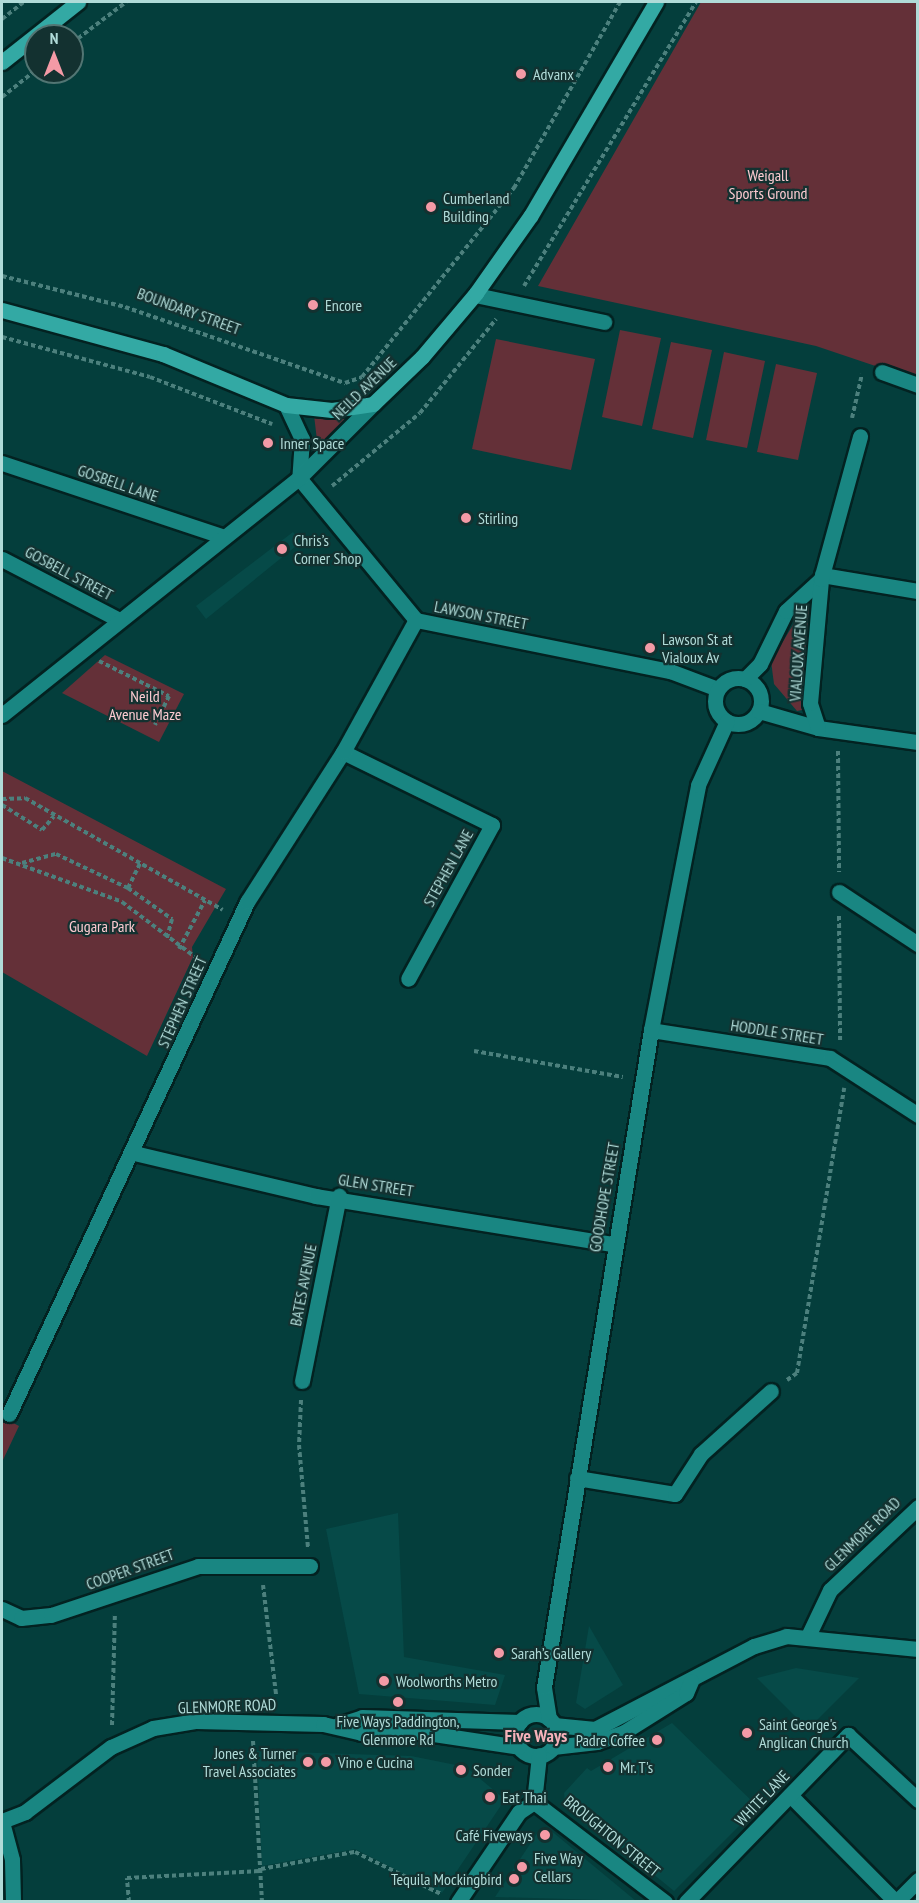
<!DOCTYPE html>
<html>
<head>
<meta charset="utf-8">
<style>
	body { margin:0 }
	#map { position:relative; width:919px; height:1903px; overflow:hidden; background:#043e3c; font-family:"PT Sans Narrow",sans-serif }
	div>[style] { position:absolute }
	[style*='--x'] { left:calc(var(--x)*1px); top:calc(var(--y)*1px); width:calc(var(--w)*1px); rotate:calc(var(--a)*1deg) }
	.built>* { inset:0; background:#064a48 }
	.green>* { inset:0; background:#643038 }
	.path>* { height:4px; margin-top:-2px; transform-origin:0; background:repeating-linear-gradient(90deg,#4c807d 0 4.5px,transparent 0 7.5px) }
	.roads { filter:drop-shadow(2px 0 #032221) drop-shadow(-2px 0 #032221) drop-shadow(0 2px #032221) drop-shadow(0 -2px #032221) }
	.minor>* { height:15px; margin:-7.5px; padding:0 7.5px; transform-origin:7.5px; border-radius:7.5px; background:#198682 }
	.minor>.ring { margin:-7.5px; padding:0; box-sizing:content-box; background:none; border:15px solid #198682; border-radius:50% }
	.major>* { height:15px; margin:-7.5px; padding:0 7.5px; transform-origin:7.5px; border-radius:7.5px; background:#33a9a4 }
	.dots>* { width:16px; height:16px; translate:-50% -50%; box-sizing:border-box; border:3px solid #133130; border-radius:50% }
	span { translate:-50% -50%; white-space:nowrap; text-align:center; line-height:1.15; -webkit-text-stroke:4.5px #133130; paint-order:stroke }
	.poi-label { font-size:16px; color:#b0dbd8 }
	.left { translate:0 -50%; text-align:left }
	.right { translate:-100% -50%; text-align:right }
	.park-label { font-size:16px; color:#fdcbd1 }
	.street-label { font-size:16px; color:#b0dbd8 }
	.neighbourhood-label { font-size:18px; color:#f6b2ba; font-weight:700 }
	.frame { position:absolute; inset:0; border:3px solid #b0dbd8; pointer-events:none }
	.north { position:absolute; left:24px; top:24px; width:60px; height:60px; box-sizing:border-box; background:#133130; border:2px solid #527573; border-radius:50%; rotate:0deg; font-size:16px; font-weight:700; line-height:24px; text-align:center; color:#b0dbd8 }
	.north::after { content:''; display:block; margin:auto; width:21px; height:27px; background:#f49aa6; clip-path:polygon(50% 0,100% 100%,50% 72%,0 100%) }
</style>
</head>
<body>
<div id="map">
	<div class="built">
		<div style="clip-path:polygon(293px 532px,301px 542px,206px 619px,196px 606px)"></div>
		<div style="clip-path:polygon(398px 1513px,404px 1657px,505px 1675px,495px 1705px,359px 1694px,326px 1529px)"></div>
		<div style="clip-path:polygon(589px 1626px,623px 1685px,585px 1709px,576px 1703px)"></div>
		<div style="clip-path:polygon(796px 1668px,859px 1678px,808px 1729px,757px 1678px)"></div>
		<div style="clip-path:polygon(672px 1723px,758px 1807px,674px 1891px,565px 1802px,564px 1793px,587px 1768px,591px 1771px)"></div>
		<div style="clip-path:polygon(257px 1751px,411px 1756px,466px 1767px,502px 1797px,502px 1804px,442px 1893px,355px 1849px,262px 1866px)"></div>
		<div style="clip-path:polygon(540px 1829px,549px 1829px,636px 1901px,495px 1897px)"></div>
	</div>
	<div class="green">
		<div style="clip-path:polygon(701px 2px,917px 2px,917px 380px,816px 346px,538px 286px)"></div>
		<div style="clip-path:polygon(620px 330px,661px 338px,642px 426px,602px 417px)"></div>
		<div style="clip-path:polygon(496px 339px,595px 359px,571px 470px,472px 449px)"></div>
		<div style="clip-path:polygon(671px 342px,712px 350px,693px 438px,652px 429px)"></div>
		<div style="clip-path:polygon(724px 352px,765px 361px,747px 448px,706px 440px)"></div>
		<div style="clip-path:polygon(776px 364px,817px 373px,798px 460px,757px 452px)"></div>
		<div style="clip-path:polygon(314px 415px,332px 419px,351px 417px,318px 449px)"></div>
		<div style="clip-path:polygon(810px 597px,802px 710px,797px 711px,774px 684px,771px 661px)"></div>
		<div style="clip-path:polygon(105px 655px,184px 694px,159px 742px,62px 693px)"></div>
		<div style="clip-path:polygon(2px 771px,226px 889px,192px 947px,193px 957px,147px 1056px,2px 972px)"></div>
		<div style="clip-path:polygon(2px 1417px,19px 1426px,2px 1462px)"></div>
	</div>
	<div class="path">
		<div style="--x:2;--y:19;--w:28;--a:-38"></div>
		<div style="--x:72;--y:43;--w:68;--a:-37.2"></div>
		<div style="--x:2;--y:97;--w:43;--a:-38.5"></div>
		<div style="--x:2;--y:276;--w:127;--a:14.1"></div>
		<div style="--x:125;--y:307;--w:233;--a:19.1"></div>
		<div style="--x:345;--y:383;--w:18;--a:-19"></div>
		<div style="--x:362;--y:377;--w:243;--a:-51.2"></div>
		<div style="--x:514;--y:188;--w:214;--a:-60.3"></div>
		<div style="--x:524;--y:286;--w:332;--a:-58.8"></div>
		<div style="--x:2;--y:337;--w:153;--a:15.1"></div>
		<div style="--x:150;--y:377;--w:131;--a:21.1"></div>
		<div style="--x:852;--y:418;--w:45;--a:-77.2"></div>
		<div style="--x:332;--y:486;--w:114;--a:-39.7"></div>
		<div style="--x:420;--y:413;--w:121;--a:-51"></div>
		<div style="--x:99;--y:661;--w:78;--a:26.6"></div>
		<div style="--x:169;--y:696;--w:32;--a:116"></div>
		<div style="--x:838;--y:751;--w:121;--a:89.5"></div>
		<div style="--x:2;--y:799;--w:23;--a:-2"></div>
		<div style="--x:25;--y:798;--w:227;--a:29.5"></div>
		<div style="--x:2;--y:805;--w:47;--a:32"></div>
		<div style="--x:42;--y:830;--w:18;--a:-49"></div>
		<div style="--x:2;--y:858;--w:128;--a:20.1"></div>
		<div style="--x:122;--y:902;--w:95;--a:36.9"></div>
		<div style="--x:22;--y:863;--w:35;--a:-15"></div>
		<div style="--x:56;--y:854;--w:80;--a:25.3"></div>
		<div style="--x:128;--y:888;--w:54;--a:35.2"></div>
		<div style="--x:172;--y:919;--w:20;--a:105"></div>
		<div style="--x:128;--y:888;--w:28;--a:-64"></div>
		<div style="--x:839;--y:916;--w:124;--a:89.5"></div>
		<div style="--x:179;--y:949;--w:55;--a:-62"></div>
		<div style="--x:474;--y:1051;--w:151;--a:9.9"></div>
		<div style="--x:787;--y:1380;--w:12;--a:-35"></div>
		<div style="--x:797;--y:1373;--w:289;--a:-80.6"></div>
		<div style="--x:301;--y:1400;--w:45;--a:92.5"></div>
		<div style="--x:299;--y:1445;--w:103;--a:85"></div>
		<div style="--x:263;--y:1585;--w:110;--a:83.2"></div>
		<div style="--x:112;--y:1725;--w:112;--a:-88.5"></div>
		<div style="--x:253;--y:1741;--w:161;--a:86.8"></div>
		<div style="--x:261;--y:1869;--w:96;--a:-10.3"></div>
		<div style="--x:355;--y:1852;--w:96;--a:26"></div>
		<div style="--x:129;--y:1902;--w:24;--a:-95"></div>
		<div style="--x:127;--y:1878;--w:134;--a:-3"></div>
	</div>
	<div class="roads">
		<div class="minor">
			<div style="--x:475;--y:295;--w:132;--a:11.8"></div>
			<div style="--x:882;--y:372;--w:38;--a:20"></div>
			<div style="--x:286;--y:405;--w:38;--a:65"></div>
			<div style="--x:302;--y:439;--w:39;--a:94"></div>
			<div style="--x:2;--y:463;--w:234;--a:18.4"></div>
			<div style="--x:299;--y:478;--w:184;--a:50.5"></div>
			<div style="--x:416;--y:620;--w:259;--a:11.4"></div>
			<div style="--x:670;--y:671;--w:51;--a:20.6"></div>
			<div style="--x:2;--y:559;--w:132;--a:27.5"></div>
			<div style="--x:822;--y:575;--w:97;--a:9.5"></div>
			<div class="ring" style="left:715px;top:678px;width:31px;height:31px"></div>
			<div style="--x:745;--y:679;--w:21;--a:-45"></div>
			<div style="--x:760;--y:664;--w:59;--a:-63.9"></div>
			<div style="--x:786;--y:611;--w:47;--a:-42.4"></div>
			<div style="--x:759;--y:711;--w:61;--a:16.1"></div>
			<div style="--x:818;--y:728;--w:101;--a:8"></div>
			<div style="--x:2;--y:715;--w:380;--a:-38.6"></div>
			<div style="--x:299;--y:478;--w:105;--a:-45"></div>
			<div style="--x:818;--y:728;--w:26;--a:-108"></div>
			<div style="--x:810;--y:703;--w:124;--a:-84.9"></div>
			<div style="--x:821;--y:579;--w:148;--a:-74.7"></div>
			<div style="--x:343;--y:752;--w:166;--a:26.1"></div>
			<div style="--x:492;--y:825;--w:175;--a:118.6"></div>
			<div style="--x:839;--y:892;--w:95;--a:33.4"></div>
			<div style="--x:651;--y:1030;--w:181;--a:8.9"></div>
			<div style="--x:830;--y:1058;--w:105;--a:32.9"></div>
			<div style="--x:134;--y:1153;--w:187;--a:13.3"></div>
			<div style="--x:316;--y:1196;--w:302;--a:9.2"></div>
			<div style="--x:302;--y:1381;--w:189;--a:-78.7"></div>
			<div style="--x:9;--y:1414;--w:565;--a:-65.07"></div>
			<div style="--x:247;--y:902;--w:178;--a:-57.4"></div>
			<div style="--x:343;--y:752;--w:151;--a:-61.1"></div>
			<div style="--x:577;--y:1478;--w:99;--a:9.3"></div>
			<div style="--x:675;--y:1494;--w:48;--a:-57"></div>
			<div style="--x:701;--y:1454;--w:94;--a:-42"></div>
			<div style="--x:2;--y:1609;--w:21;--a:25"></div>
			<div style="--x:21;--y:1618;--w:30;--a:-6"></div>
			<div style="--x:51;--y:1615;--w:155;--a:-18.4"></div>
			<div style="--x:198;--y:1566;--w:112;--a:0"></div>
			<div style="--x:809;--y:1634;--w:49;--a:-64.5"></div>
			<div style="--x:830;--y:1590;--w:121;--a:-43.3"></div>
			<div class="ring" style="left:515px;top:1714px;width:27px;height:27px"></div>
			<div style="--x:549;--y:1719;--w:32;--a:-99"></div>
			<div style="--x:544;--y:1687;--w:666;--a:-80.75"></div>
			<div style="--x:651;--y:1030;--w:249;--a:-79.1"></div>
			<div style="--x:698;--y:785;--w:70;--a:-65.6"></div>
			<div style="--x:338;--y:1725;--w:25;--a:-18"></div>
			<div style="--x:362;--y:1717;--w:158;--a:1.8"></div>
			<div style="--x:554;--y:1725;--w:41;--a:5.6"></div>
			<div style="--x:595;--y:1729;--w:179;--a:-27.6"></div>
			<div style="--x:754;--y:1646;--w:34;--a:-17"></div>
			<div style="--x:786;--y:1636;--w:133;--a:5.6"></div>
			<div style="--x:553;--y:1747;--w:44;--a:-6.5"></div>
			<div style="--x:597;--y:1742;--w:29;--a:-20"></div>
			<div style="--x:624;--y:1732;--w:73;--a:-32.2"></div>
			<div style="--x:686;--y:1693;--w:13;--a:-67"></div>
			<div style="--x:790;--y:1795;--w:151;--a:45.3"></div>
			<div style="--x:896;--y:1902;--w:31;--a:-45"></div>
			<div style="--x:534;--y:1802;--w:165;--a:37.4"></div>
			<div style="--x:534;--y:1802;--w:47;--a:-83.9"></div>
			<div style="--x:2;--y:1821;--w:25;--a:-21"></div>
			<div style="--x:25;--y:1812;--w:108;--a:-37.1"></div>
			<div style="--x:111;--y:1747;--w:46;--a:-24.3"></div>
			<div style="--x:153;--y:1728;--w:44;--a:-9.2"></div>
			<div style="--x:196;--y:1721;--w:127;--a:1.4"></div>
			<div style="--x:323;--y:1724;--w:39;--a:13"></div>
			<div style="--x:361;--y:1733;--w:59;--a:-1"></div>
			<div style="--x:420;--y:1732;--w:100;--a:8.6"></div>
			<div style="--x:2;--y:1822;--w:39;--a:75"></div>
			<div style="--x:12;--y:1860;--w:42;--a:88.6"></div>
			<div style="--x:458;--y:1902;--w:109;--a:-55.9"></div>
			<div style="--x:519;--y:1812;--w:18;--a:-34"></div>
			<div style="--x:686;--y:1902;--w:233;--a:-45.9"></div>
			<div style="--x:848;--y:1735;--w:96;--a:42.9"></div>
		</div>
		<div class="major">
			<div style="--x:2;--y:62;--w:97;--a:-38.3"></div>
			<div style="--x:2;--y:310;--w:167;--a:15.3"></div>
			<div style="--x:163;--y:354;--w:133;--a:22.5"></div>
			<div style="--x:286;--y:405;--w:46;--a:6.2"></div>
			<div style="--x:332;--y:410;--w:41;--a:-8.3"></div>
			<div style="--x:373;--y:404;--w:68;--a:-43.8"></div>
			<div style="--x:422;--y:357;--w:84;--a:-49.8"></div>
			<div style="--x:476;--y:293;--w:95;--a:-54.8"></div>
			<div style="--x:531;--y:215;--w:247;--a:-59.6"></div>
		</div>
	</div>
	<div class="dots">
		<div style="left:521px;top:74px;background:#f49aa6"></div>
		<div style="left:431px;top:207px;background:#f49aa6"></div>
		<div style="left:313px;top:305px;background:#f49aa6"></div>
		<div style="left:268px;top:443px;background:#f49aa6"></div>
		<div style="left:466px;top:518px;background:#f49aa6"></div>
		<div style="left:282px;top:549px;background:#f49aa6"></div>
		<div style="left:650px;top:648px;background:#f49aa6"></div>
		<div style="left:499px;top:1653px;background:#f49aa6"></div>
		<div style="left:384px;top:1681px;background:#f49aa6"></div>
		<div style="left:398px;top:1702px;background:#f49aa6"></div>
		<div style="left:747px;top:1733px;background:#f49aa6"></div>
		<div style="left:657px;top:1740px;background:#f49aa6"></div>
		<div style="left:308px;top:1762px;background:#f49aa6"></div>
		<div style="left:326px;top:1762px;background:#f49aa6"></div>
		<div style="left:608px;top:1767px;background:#f49aa6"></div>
		<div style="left:461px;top:1770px;background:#f49aa6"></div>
		<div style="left:490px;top:1797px;background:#f49aa6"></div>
		<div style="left:545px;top:1835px;background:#f49aa6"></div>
		<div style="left:522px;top:1867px;background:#f49aa6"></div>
		<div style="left:514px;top:1879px;background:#f49aa6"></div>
	</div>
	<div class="poi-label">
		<span class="left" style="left:533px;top:74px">Advanx</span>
		<span class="left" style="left:443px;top:207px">Cumberland<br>Building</span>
		<span class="left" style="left:325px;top:305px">Encore</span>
		<span class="left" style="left:280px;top:443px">Inner Space</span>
		<span class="left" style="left:478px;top:518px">Stirling</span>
		<span class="left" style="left:294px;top:549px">Chris’s<br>Corner Shop</span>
		<span class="left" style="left:662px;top:648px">Lawson St at<br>Vialoux Av</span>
		<span class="left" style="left:511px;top:1653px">Sarah’s Gallery</span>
		<span class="left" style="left:396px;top:1681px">Woolworths Metro</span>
		<span style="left:398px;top:1730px">Five Ways Paddington,<br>Glenmore Rd</span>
		<span class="left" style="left:759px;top:1733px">Saint George's<br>Anglican Church</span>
		<span class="right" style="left:645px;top:1740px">Padre Coffee</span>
		<span class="right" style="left:296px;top:1762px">Jones &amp; Turner<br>Travel Associates</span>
		<span class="left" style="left:338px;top:1762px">Vino e Cucina</span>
		<span class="left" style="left:620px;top:1767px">Mr. T's</span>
		<span class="left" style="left:473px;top:1770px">Sonder</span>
		<span class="left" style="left:502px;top:1797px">Eat Thai</span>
		<span class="right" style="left:533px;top:1835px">Café Fiveways</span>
		<span class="left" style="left:534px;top:1867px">Five Way<br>Cellars</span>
		<span class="right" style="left:502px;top:1879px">Tequila Mockingbird</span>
	</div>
	<div class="park-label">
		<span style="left:768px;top:184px">Weigall<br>Sports Ground</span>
		<span style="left:145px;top:705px">Neild<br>Avenue Maze</span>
		<span style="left:102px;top:926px">Gugara Park</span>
	</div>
	<div class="street-label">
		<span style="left:189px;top:311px;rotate:20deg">BOUNDARY STREET</span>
		<span style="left:364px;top:388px;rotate:-44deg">NEILD AVENUE</span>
		<span style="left:118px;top:483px;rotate:19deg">GOSBELL LANE</span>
		<span style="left:69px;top:573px;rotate:28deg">GOSBELL STREET</span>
		<span style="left:481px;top:615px;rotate:11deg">LAWSON STREET</span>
		<span style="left:798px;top:653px;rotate:-86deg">VIALOUX AVENUE</span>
		<span style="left:448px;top:868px;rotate:-61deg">STEPHEN LANE</span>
		<span style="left:182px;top:1002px;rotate:-66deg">STEPHEN STREET</span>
		<span style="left:777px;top:1032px;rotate:9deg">HODDLE STREET</span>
		<span style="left:376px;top:1185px;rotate:9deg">GLEN STREET</span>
		<span style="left:604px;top:1197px;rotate:-80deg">GOODHOPE STREET</span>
		<span style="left:303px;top:1285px;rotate:-79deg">BATES AVENUE</span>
		<span style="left:862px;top:1534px;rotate:-44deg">GLENMORE ROAD</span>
		<span style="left:130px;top:1569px;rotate:-20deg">COOPER STREET</span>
		<span style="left:227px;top:1706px;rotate:-2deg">GLENMORE ROAD</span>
		<span style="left:762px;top:1798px;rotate:-46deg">WHITE LANE</span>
		<span style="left:612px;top:1836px;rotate:39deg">BROUGHTON STREET</span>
	</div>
	<div class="neighbourhood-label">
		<span style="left:536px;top:1736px">Five Ways</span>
	</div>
	<div class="frame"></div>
	<div class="north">N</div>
</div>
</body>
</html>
